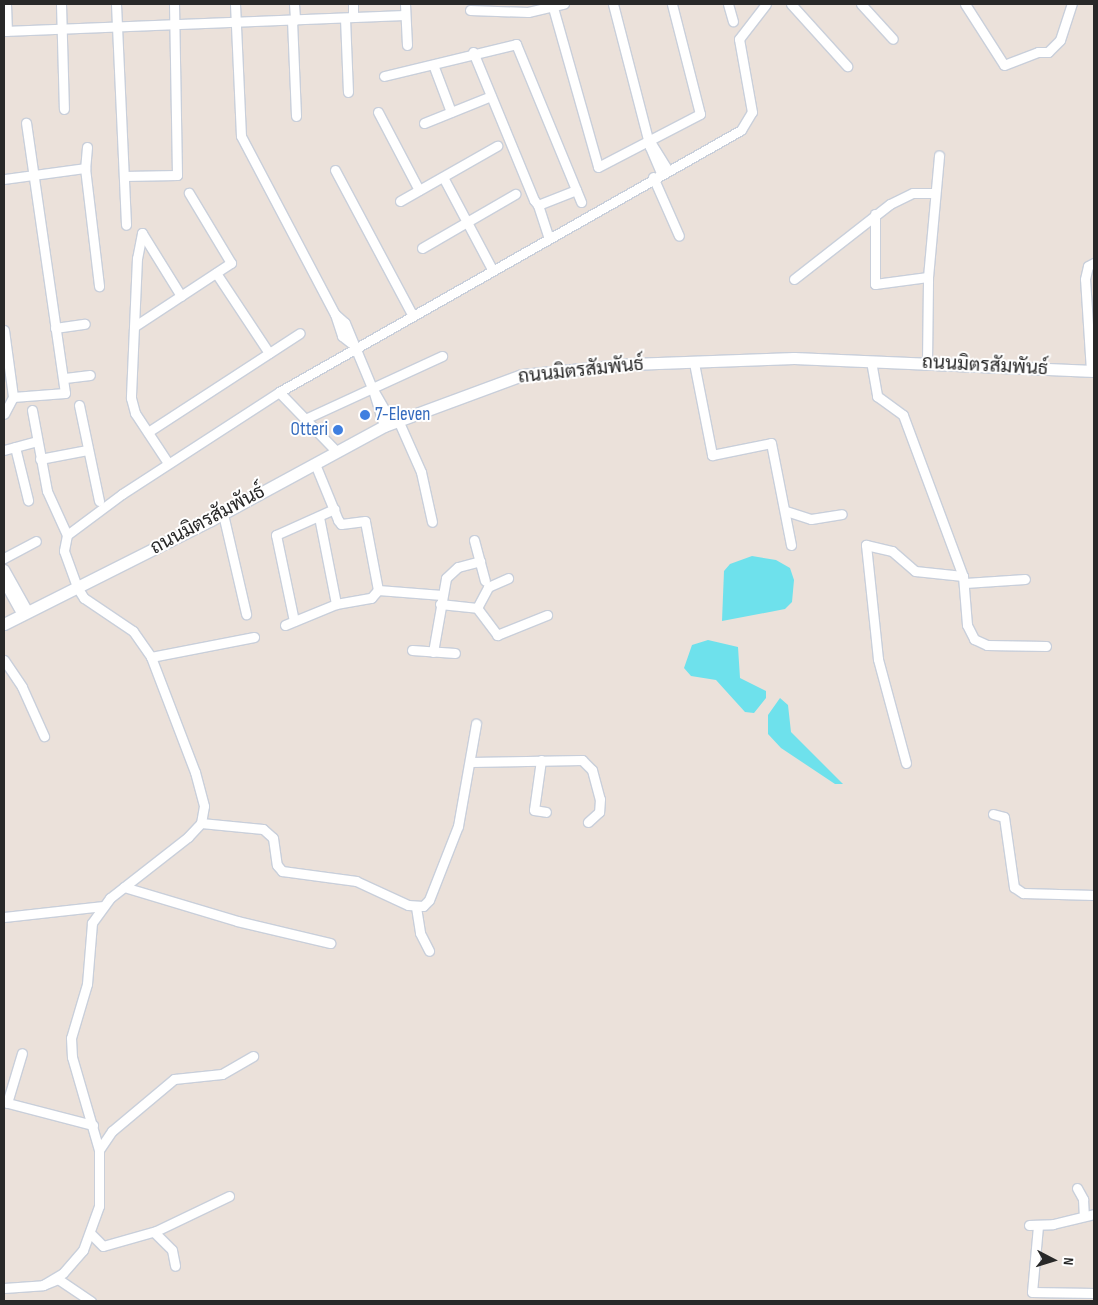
<!DOCTYPE html>
<html>
<head>
<meta charset="utf-8">
<style>
	body { margin:0 }
	#map { position:relative; width:1098px; height:1305px; overflow:hidden; background:#ebe1da; font-family:"Sofia Sans Condensed",Sarabun,sans-serif }
	div>[style] { position:absolute }
	[style*='--x'] { left:calc(var(--x)*1px); top:calc(var(--y)*1px); width:calc(var(--w)*1px); rotate:calc(var(--a)*1deg) }
	.water>* { inset:0; background:#6ee1ec }
	.roads { filter:drop-shadow(1px 0 #c9cfda) drop-shadow(-1px 0 #c9cfda) drop-shadow(0 1px #c9cfda) drop-shadow(0 -1px #c9cfda) }
	.minor>* { height:9px; margin:-4.5px; padding:0 4.5px; transform-origin:4.5px; border-radius:4.5px; background:#fff }
	.tertiary>* { height:11px; margin:-5.5px; padding:0 5.5px; transform-origin:5.5px; border-radius:5.5px; background:#fff }
	.dots>* { width:14px; height:14px; translate:-50% -50%; box-sizing:border-box; border:2px solid #fff; border-radius:50% }
	span { translate:-50% -50%; white-space:nowrap; text-align:center; line-height:1.15; -webkit-text-stroke:4px #fff; paint-order:stroke }
	.street-label { font-size:19px; color:#282828 }
	.shop-label { font-size:19px; color:#366cbe }
	.left { translate:0 -50%; text-align:left }
	.right { translate:-100% -50%; text-align:right }
	.frame { position:absolute; inset:0; border:5px solid #282828; pointer-events:none }
	.north { position:absolute; left:1028px; top:1235px; width:50px; height:50px; -webkit-text-stroke:4px #fff; paint-order:stroke; rotate:95deg; font-size:14px; font-weight:700; line-height:20px; text-align:center; color:#282828 }
	.north::after { content:''; display:block; margin:auto; width:18px; height:22px; background:#282828; clip-path:polygon(50% 0,100% 100%,50% 72%,0 100%) }
</style>
</head>
<body>
<div id="map">
	<div class="water">
		<div style="clip-path:polygon(752px 556px,776px 560px,790px 568px,794px 580px,792px 602px,785px 609px,722px 621px,724px 571px,730px 564px)"></div>
		<div style="clip-path:polygon(708px 640px,738px 647px,740px 678px,766px 691px,766px 698px,754px 713px,745px 712px,716px 680px,691px 676px,684px 668px,692px 645px)"></div>
		<div style="clip-path:polygon(780px 698px,788px 705px,791px 732px,843px 784px,835px 784px,781px 748px,768px 734px,768px 715px)"></div>
	</div>
	<div class="roads">
		<div class="minor">
			<div style="--x:6;--y:4;--w:27;--a:88"></div>
			<div style="--x:61;--y:4;--w:105;--a:88.4"></div>
			<div style="--x:116;--y:4;--w:221;--a:87.4"></div>
			<div style="--x:235;--y:4;--w:132;--a:87.4"></div>
			<div style="--x:241;--y:136;--w:201;--a:62.2"></div>
			<div style="--x:335;--y:314;--w:23;--a:72"></div>
			<div style="--x:342;--y:336;--w:11;--a:38"></div>
			<div style="--x:294;--y:4;--w:16;--a:86"></div>
			<div style="--x:353;--y:4;--w:13;--a:90"></div>
			<div style="--x:405;--y:4;--w:41;--a:87.2"></div>
			<div style="--x:552;--y:4;--w:169;--a:74.2"></div>
			<div style="--x:598;--y:167;--w:115;--a:-27.5"></div>
			<div style="--x:700;--y:114;--w:114;--a:-104.3"></div>
			<div style="--x:613;--y:4;--w:148;--a:75.5"></div>
			<div style="--x:650;--y:147;--w:28;--a:67"></div>
			<div style="--x:728;--y:4;--w:18;--a:74"></div>
			<div style="--x:791;--y:4;--w:84;--a:47.9"></div>
			<div style="--x:861;--y:4;--w:47;--a:47.6"></div>
			<div style="--x:965;--y:4;--w:72;--a:57.4"></div>
			<div style="--x:1004;--y:65;--w:36;--a:-21"></div>
			<div style="--x:1038;--y:52;--w:10;--a:0"></div>
			<div style="--x:1048;--y:52;--w:17;--a:-45"></div>
			<div style="--x:1060;--y:40;--w:38;--a:-72"></div>
			<div style="--x:470;--y:10;--w:58;--a:2"></div>
			<div style="--x:528;--y:12;--w:37;--a:-13"></div>
			<div style="--x:345;--y:18;--w:74;--a:87.7"></div>
			<div style="--x:292;--y:20;--w:96;--a:87.6"></div>
			<div style="--x:4;--y:31;--w:401;--a:-2.3"></div>
			<div style="--x:473;--y:52;--w:160;--a:67.6"></div>
			<div style="--x:534;--y:200;--w:6;--a:51"></div>
			<div style="--x:538;--y:205;--w:41;--a:-21.5"></div>
			<div style="--x:434;--y:67;--w:48;--a:69.3"></div>
			<div style="--x:384;--y:76;--w:136;--a:-13.6"></div>
			<div style="--x:516;--y:44;--w:171;--a:67.6"></div>
			<div style="--x:378;--y:112;--w:88;--a:62.3"></div>
			<div style="--x:424;--y:123;--w:72;--a:-21.9"></div>
			<div style="--x:649;--y:140;--w:36;--a:58"></div>
			<div style="--x:87;--y:147;--w:21;--a:95"></div>
			<div style="--x:85;--y:168;--w:119;--a:83.2"></div>
			<div style="--x:335;--y:170;--w:163;--a:61.9"></div>
			<div style="--x:124;--y:176;--w:53;--a:-1.1"></div>
			<div style="--x:177;--y:175;--w:171;--a:-91"></div>
			<div style="--x:443;--y:177;--w:104;--a:62"></div>
			<div style="--x:653;--y:177;--w:64;--a:66.2"></div>
			<div style="--x:4;--y:179;--w:82;--a:-7.7"></div>
			<div style="--x:400;--y:201;--w:112;--a:-29.6"></div>
			<div style="--x:538;--y:205;--w:33;--a:72"></div>
			<div style="--x:875;--y:214;--w:70;--a:90"></div>
			<div style="--x:875;--y:284;--w:53;--a:-7.5"></div>
			<div style="--x:142;--y:233;--w:25;--a:101"></div>
			<div style="--x:137;--y:258;--w:140;--a:92.5"></div>
			<div style="--x:131;--y:398;--w:16;--a:75"></div>
			<div style="--x:135;--y:413;--w:60;--a:56.6"></div>
			<div style="--x:142;--y:233;--w:74;--a:58.2"></div>
			<div style="--x:422;--y:248;--w:108;--a:-30.1"></div>
			<div style="--x:216;--y:273;--w:96;--a:56.5"></div>
			<div style="--x:794;--y:279;--w:122;--a:-38"></div>
			<div style="--x:890;--y:204;--w:25;--a:-26"></div>
			<div style="--x:913;--y:193;--w:21;--a:0"></div>
			<div style="--x:335;--y:314;--w:13;--a:42"></div>
			<div style="--x:345;--y:323;--w:70;--a:67.4"></div>
			<div style="--x:372;--y:388;--w:39;--a:60"></div>
			<div style="--x:135;--y:326;--w:115;--a:-33.3"></div>
			<div style="--x:231;--y:263;--w:82;--a:-121"></div>
			<div style="--x:55;--y:328;--w:30;--a:-8"></div>
			<div style="--x:4;--y:330;--w:68;--a:82.3"></div>
			<div style="--x:13;--y:397;--w:19;--a:118"></div>
			<div style="--x:871;--y:361;--w:36;--a:80"></div>
			<div style="--x:877;--y:396;--w:32;--a:36"></div>
			<div style="--x:903;--y:415;--w:172;--a:69.6"></div>
			<div style="--x:963;--y:576;--w:49;--a:85.3"></div>
			<div style="--x:967;--y:625;--w:16;--a:63"></div>
			<div style="--x:974;--y:639;--w:14;--a:25"></div>
			<div style="--x:987;--y:645;--w:59;--a:1"></div>
			<div style="--x:694;--y:363;--w:94;--a:78.9"></div>
			<div style="--x:712;--y:455;--w:60;--a:-11.5"></div>
			<div style="--x:771;--y:443;--w:104;--a:78.9"></div>
			<div style="--x:927;--y:363;--w:86;--a:-89.3"></div>
			<div style="--x:928;--y:277;--w:122;--a:-84.8"></div>
			<div style="--x:1091;--y:371;--w:92;--a:-93.7"></div>
			<div style="--x:1085;--y:279;--w:13;--a:-77"></div>
			<div style="--x:1088;--y:266;--w:7;--a:-27"></div>
			<div style="--x:65;--y:378;--w:25;--a:-7"></div>
			<div style="--x:279;--y:392;--w:82;--a:46"></div>
			<div style="--x:374;--y:393;--w:34;--a:73"></div>
			<div style="--x:13;--y:397;--w:52;--a:-4.4"></div>
			<div style="--x:65;--y:393;--w:273;--a:-98.2"></div>
			<div style="--x:79;--y:405;--w:98;--a:78.2"></div>
			<div style="--x:32;--y:410;--w:82;--a:79.5"></div>
			<div style="--x:47;--y:491;--w:48;--a:65.6"></div>
			<div style="--x:67;--y:535;--w:16;--a:101"></div>
			<div style="--x:64;--y:551;--w:38;--a:70"></div>
			<div style="--x:77;--y:587;--w:13;--a:58"></div>
			<div style="--x:84;--y:598;--w:59;--a:34"></div>
			<div style="--x:133;--y:631;--w:32;--a:55"></div>
			<div style="--x:151;--y:657;--w:123;--a:69.1"></div>
			<div style="--x:195;--y:772;--w:35;--a:75"></div>
			<div style="--x:204;--y:806;--w:17;--a:100"></div>
			<div style="--x:201;--y:823;--w:19;--a:133"></div>
			<div style="--x:188;--y:837;--w:99;--a:142"></div>
			<div style="--x:110;--y:898;--w:31;--a:126"></div>
			<div style="--x:92;--y:923;--w:61;--a:94.7"></div>
			<div style="--x:87;--y:984;--w:56;--a:106.5"></div>
			<div style="--x:71;--y:1038;--w:19;--a:87"></div>
			<div style="--x:72;--y:1057;--w:97;--a:73.8"></div>
			<div style="--x:99;--y:1150;--w:56;--a:90"></div>
			<div style="--x:99;--y:1206;--w:47;--a:110"></div>
			<div style="--x:83;--y:1250;--w:30;--a:131"></div>
			<div style="--x:63;--y:1273;--w:23;--a:149"></div>
			<div style="--x:305;--y:419;--w:151;--a:-24.7"></div>
			<div style="--x:398;--y:420;--w:57;--a:66.1"></div>
			<div style="--x:421;--y:472;--w:51;--a:77.6"></div>
			<div style="--x:148;--y:432;--w:181;--a:-33.1"></div>
			<div style="--x:15;--y:447;--w:55;--a:76.2"></div>
			<div style="--x:4;--y:450;--w:34;--a:-15"></div>
			<div style="--x:40;--y:459;--w:48;--a:-10.8"></div>
			<div style="--x:786;--y:511;--w:26;--a:18"></div>
			<div style="--x:811;--y:519;--w:31;--a:-9"></div>
			<div style="--x:223;--y:514;--w:103;--a:77"></div>
			<div style="--x:319;--y:517;--w:89;--a:78.9"></div>
			<div style="--x:67;--y:535;--w:69;--a:-36.7"></div>
			<div style="--x:122;--y:494;--w:187;--a:-33"></div>
			<div style="--x:279;--y:392;--w:531;--a:-29.56"></div>
			<div style="--x:741;--y:130;--w:21;--a:-59"></div>
			<div style="--x:752;--y:112;--w:74;--a:-100.1"></div>
			<div style="--x:739;--y:39;--w:44;--a:-52.4"></div>
			<div style="--x:474;--y:540;--w:42;--a:75"></div>
			<div style="--x:4;--y:558;--w:36;--a:-28"></div>
			<div style="--x:4;--y:569;--w:49;--a:60.8"></div>
			<div style="--x:4;--y:582;--w:38;--a:61"></div>
			<div style="--x:965;--y:583;--w:60;--a:-3.8"></div>
			<div style="--x:378;--y:590;--w:64;--a:4.5"></div>
			<div style="--x:440;--y:604;--w:37;--a:6"></div>
			<div style="--x:477;--y:608;--w:34;--a:53"></div>
			<div style="--x:497;--y:635;--w:54;--a:-21.8"></div>
			<div style="--x:477;--y:608;--w:24;--a:-62"></div>
			<div style="--x:488;--y:587;--w:22;--a:-24"></div>
			<div style="--x:294;--y:621;--w:88;--a:-101.8"></div>
			<div style="--x:276;--y:535;--w:64;--a:-24.1"></div>
			<div style="--x:285;--y:625;--w:55;--a:-22.4"></div>
			<div style="--x:336;--y:604;--w:36;--a:-10"></div>
			<div style="--x:371;--y:598;--w:11;--a:-49"></div>
			<div style="--x:378;--y:590;--w:70;--a:-100.7"></div>
			<div style="--x:365;--y:521;--w:24;--a:173"></div>
			<div style="--x:341;--y:524;--w:5;--a:-127"></div>
			<div style="--x:338;--y:520;--w:61;--a:-112.3"></div>
			<div style="--x:412;--y:650;--w:43;--a:4"></div>
			<div style="--x:433;--y:652;--w:75;--a:-80"></div>
			<div style="--x:446;--y:578;--w:16;--a:-43"></div>
			<div style="--x:458;--y:567;--w:23;--a:-15"></div>
			<div style="--x:151;--y:657;--w:105;--a:-11"></div>
			<div style="--x:4;--y:660;--w:32;--a:56"></div>
			<div style="--x:22;--y:687;--w:54;--a:65.8"></div>
			<div style="--x:541;--y:760;--w:50;--a:98"></div>
			<div style="--x:534;--y:810;--w:12;--a:9"></div>
			<div style="--x:471;--y:762;--w:111;--a:-1"></div>
			<div style="--x:582;--y:760;--w:14;--a:45"></div>
			<div style="--x:592;--y:770;--w:30;--a:75"></div>
			<div style="--x:600;--y:799;--w:13;--a:94"></div>
			<div style="--x:599;--y:812;--w:15;--a:138"></div>
			<div style="--x:906;--y:763;--w:108;--a:-105.1"></div>
			<div style="--x:878;--y:659;--w:115;--a:-96"></div>
			<div style="--x:866;--y:545;--w:27;--a:13"></div>
			<div style="--x:892;--y:551;--w:30;--a:41"></div>
			<div style="--x:915;--y:571;--w:48;--a:5.9"></div>
			<div style="--x:993;--y:814;--w:11;--a:15"></div>
			<div style="--x:1004;--y:817;--w:71;--a:81.9"></div>
			<div style="--x:1014;--y:887;--w:11;--a:34"></div>
			<div style="--x:1023;--y:893;--w:71;--a:1.6"></div>
			<div style="--x:201;--y:823;--w:62;--a:5.5"></div>
			<div style="--x:263;--y:829;--w:13;--a:42"></div>
			<div style="--x:273;--y:838;--w:27;--a:82"></div>
			<div style="--x:277;--y:865;--w:8;--a:50"></div>
			<div style="--x:282;--y:871;--w:75;--a:7.7"></div>
			<div style="--x:356;--y:881;--w:57;--a:24.8"></div>
			<div style="--x:408;--y:905;--w:15;--a:4"></div>
			<div style="--x:423;--y:906;--w:8;--a:-45"></div>
			<div style="--x:429;--y:900;--w:79;--a:-68.6"></div>
			<div style="--x:458;--y:826;--w:104;--a:-80"></div>
			<div style="--x:124;--y:887;--w:118;--a:16.7"></div>
			<div style="--x:237;--y:921;--w:96;--a:13.3"></div>
			<div style="--x:416;--y:907;--w:26;--a:81"></div>
			<div style="--x:420;--y:933;--w:20;--a:63"></div>
			<div style="--x:4;--y:917;--w:100;--a:-6.3"></div>
			<div style="--x:4;--y:1102;--w:92;--a:14.5"></div>
			<div style="--x:7;--y:1103;--w:52;--a:-73.3"></div>
			<div style="--x:99;--y:1150;--w:23;--a:-56"></div>
			<div style="--x:112;--y:1131;--w:81;--a:-40"></div>
			<div style="--x:174;--y:1079;--w:48;--a:-5.9"></div>
			<div style="--x:222;--y:1074;--w:36;--a:-30"></div>
			<div style="--x:1077;--y:1188;--w:13;--a:61"></div>
			<div style="--x:1083;--y:1199;--w:17;--a:87"></div>
			<div style="--x:1029;--y:1225;--w:24;--a:-2"></div>
			<div style="--x:1053;--y:1224;--w:42;--a:-13.7"></div>
			<div style="--x:1038;--y:1226;--w:66;--a:95.2"></div>
			<div style="--x:1032;--y:1292;--w:62;--a:0.9"></div>
			<div style="--x:154;--y:1232;--w:25;--a:45"></div>
			<div style="--x:172;--y:1250;--w:16;--a:79"></div>
			<div style="--x:90;--y:1233;--w:18;--a:45"></div>
			<div style="--x:103;--y:1246;--w:55;--a:-15.8"></div>
			<div style="--x:156;--y:1231;--w:81;--a:-25.6"></div>
			<div style="--x:4;--y:1288;--w:39;--a:-4"></div>
			<div style="--x:43;--y:1285;--w:16;--a:-22"></div>
			<div style="--x:58;--y:1279;--w:40;--a:34"></div>
		</div>
		<div class="tertiary">
			<div style="--x:4;--y:624;--w:232;--a:-26.7"></div>
			<div style="--x:211;--y:520;--w:197;--a:-28.5"></div>
			<div style="--x:384;--y:426;--w:147;--a:-20.3"></div>
			<div style="--x:522;--y:375;--w:110;--a:-5.8"></div>
			<div style="--x:631;--y:364;--w:163;--a:-2.1"></div>
			<div style="--x:794;--y:358;--w:300;--a:2.5"></div>
		</div>
	</div>
	<div class="dots">
		<div style="left:365px;top:415px;background:#3f7fe0"></div>
		<div style="left:338px;top:430px;background:#3f7fe0"></div>
	</div>
	<div class="street-label">
		<span style="left:985px;top:366px;rotate:3deg">ถนนมิตรสัมพันธ์</span>
		<span style="left:581px;top:371px;rotate:-6deg">ถนนมิตรสัมพันธ์</span>
		<span style="left:208px;top:520px;rotate:-28deg">ถนนมิตรสัมพันธ์</span>
	</div>
	<div class="shop-label">
		<span class="left" style="left:375px;top:415px">7-Eleven</span>
		<span class="right" style="left:328px;top:430px">Otteri</span>
	</div>
	<div class="frame"></div>
	<div class="north">N</div>
</div>
</body>
</html>
